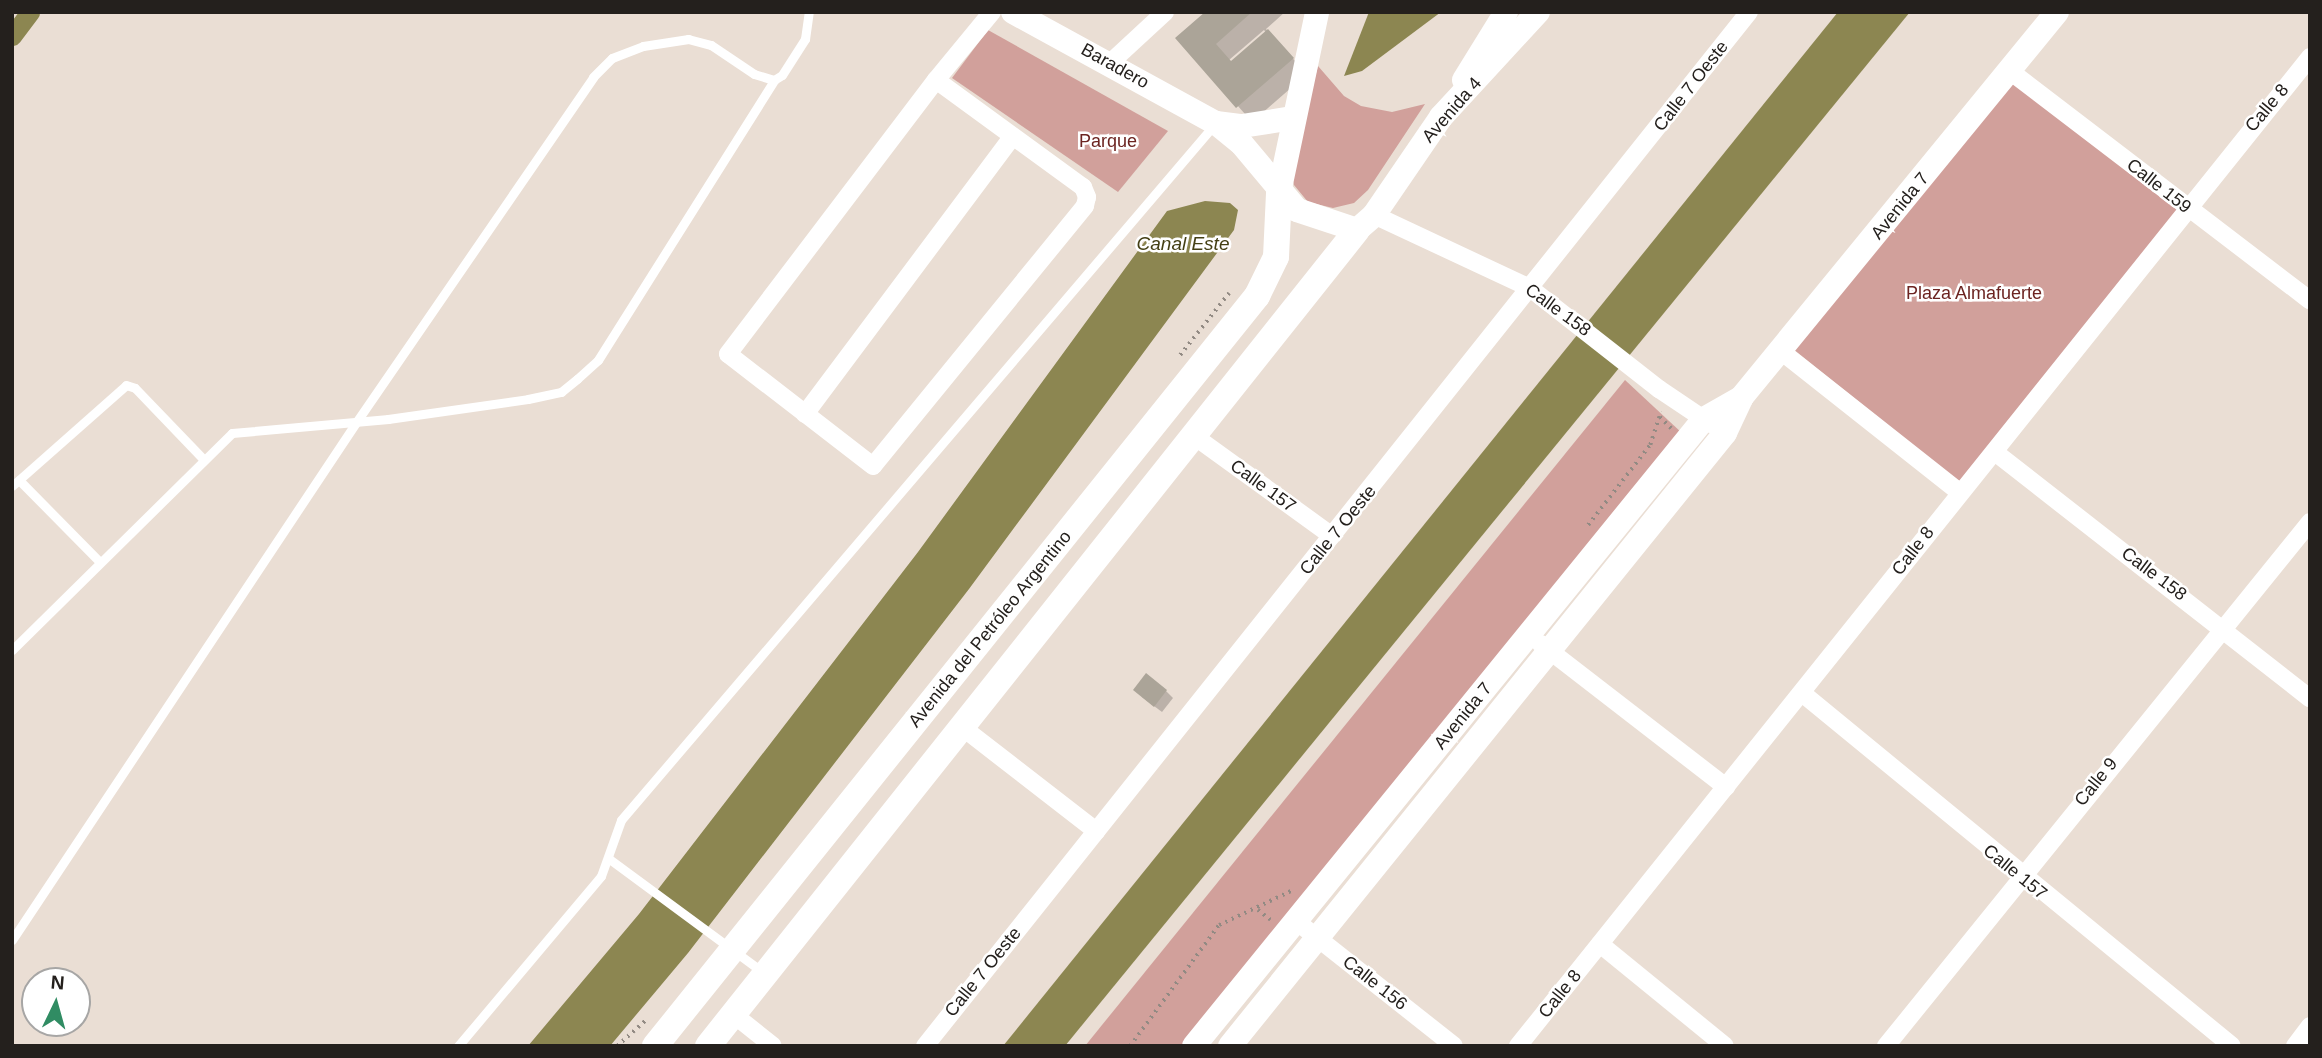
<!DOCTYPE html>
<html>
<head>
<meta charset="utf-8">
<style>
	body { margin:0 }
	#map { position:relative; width:2322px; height:1058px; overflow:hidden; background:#eaded4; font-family:Helvetica,sans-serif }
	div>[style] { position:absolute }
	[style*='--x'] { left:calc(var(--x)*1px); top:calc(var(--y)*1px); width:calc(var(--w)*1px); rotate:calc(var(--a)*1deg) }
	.green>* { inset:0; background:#d1a09b }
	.water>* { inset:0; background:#8c8651 }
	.shadow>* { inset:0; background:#0003 }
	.canal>* { height:19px; margin:-9.5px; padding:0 9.5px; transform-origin:9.5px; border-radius:9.5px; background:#8c8651 }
	.building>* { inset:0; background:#aba498 }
	.path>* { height:3.5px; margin-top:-1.75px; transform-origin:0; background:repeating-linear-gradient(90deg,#928a83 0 2px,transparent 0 7px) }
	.service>* { height:9px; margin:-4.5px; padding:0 4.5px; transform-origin:4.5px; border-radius:4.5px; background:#fff }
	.minor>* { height:18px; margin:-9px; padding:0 9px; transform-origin:9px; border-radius:9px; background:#fff }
	.secondary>* { height:24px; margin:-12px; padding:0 12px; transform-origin:12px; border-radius:12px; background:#fff }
	.primary>* { height:26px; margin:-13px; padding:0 13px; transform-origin:13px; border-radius:13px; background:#fff }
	span { translate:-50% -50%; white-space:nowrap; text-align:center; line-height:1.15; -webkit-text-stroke:5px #fff; paint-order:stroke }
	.street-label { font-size:18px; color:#24201d }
	.park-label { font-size:18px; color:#6c2421 }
	.water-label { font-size:19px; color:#443f14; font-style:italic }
	.frame { position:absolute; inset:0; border:14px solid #24201d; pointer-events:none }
	.north { position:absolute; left:21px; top:967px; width:70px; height:70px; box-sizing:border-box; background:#fff; border:2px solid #a7a6a5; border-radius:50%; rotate:5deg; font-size:19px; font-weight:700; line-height:28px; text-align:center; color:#24201d }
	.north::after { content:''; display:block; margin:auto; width:24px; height:32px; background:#308c63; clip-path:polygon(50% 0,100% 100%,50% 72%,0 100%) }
</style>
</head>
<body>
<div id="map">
	<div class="green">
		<div style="clip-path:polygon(988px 30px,1168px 131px,1118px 192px,952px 78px)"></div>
		<div style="clip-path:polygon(1318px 66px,1344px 96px,1361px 106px,1392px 112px,1425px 104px,1368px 190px,1354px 203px,1333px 208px,1308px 202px,1294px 185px,1290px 170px)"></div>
		<div style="clip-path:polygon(2010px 81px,2179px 208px,1959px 482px,1793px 349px)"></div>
		<div style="clip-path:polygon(1625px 380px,1683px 434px,1189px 1046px,1085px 1046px)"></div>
	</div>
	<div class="water">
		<div style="clip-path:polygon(1369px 12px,1441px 12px,1362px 71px,1344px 76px)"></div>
		<div style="clip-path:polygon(1838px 12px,1910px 12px,1065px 1046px,1003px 1046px)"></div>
		<div style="clip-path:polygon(1205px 201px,1230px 203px,1238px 210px,1234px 230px,969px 589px,688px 953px,610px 1046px,528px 1046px,639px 914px,918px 552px,1167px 211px)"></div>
	</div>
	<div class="shadow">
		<div style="clip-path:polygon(evenodd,1208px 12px,1285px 12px,1266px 29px,1307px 74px,1252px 122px,1178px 38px,1208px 12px,1264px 30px,1266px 33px,1232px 63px,1229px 60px,1264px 30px)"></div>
		<div style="clip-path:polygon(1166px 691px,1173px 698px,1162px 712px,1142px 697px)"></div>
	</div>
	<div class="canal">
		<div style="--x:12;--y:36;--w:30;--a:-53"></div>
	</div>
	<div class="building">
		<div style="clip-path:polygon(1205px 12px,1252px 12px,1216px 44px,1231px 61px,1268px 29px,1294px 58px,1236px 108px,1175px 38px)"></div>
		<div style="clip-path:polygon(1146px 673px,1167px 690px,1154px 707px,1133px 690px)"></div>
	</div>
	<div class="path">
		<div style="--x:1180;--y:355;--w:79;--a:-51.7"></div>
		<div style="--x:1660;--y:417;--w:16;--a:45"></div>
		<div style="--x:1588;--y:525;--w:101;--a:-52.2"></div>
		<div style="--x:1650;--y:445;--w:35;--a:-72"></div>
		<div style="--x:1258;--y:910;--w:16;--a:38"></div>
		<div style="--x:617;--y:1046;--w:40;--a:-42"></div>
		<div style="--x:1130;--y:1046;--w:150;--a:-53.7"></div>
		<div style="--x:1219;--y:925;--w:82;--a:-25.3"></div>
	</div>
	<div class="service">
		<div style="--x:19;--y:480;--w:115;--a:45.4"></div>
		<div style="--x:12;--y:486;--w:152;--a:-41.5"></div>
		<div style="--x:126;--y:385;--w:9;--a:18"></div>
		<div style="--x:135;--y:388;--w:98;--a:46.2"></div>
		<div style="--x:12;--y:650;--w:309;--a:-44.6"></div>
		<div style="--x:232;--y:433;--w:157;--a:-5.1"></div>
		<div style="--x:388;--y:419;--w:141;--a:-8.1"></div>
		<div style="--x:528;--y:399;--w:34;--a:-12"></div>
		<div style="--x:561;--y:392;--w:21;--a:-39"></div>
		<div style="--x:577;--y:379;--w:28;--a:-42"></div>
		<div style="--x:598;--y:360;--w:331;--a:-57.8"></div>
		<div style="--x:774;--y:80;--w:9;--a:-32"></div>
		<div style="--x:782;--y:75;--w:43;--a:-57.4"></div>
		<div style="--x:805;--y:39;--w:27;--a:-82"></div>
		<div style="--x:608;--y:858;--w:194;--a:36.4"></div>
		<div style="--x:12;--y:940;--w:623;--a:-56.39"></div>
		<div style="--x:357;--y:421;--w:417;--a:-55.5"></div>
		<div style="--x:593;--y:77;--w:27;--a:-45"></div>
		<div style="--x:612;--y:58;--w:33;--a:-21"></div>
		<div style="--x:643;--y:46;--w:46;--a:-8.8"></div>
		<div style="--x:688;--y:39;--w:24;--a:15"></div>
		<div style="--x:711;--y:45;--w:52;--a:34"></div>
		<div style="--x:754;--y:74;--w:21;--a:17"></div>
		<div style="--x:458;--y:1046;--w:222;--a:-49.9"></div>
		<div style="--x:601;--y:876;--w:59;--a:-70.3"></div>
		<div style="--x:621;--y:820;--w:914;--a:-49.53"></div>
	</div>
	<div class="minor">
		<div style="--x:1110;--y:63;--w:75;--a:-42.8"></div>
		<div style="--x:2010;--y:71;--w:377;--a:37.4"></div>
		<div style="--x:936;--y:80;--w:182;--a:36.1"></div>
		<div style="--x:1083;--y:187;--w:11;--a:68"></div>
		<div style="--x:1087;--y:197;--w:9;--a:103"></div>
		<div style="--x:1085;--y:206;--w:335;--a:129.2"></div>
		<div style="--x:873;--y:466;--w:183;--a:-142.3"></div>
		<div style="--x:728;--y:354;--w:344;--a:-52.8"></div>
		<div style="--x:936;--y:80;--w:88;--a:-50.5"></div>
		<div style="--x:1374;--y:215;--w:172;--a:25.1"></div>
		<div style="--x:1530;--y:288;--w:164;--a:38.1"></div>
		<div style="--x:1659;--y:389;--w:63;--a:33.9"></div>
		<div style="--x:1782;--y:352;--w:226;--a:38.3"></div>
		<div style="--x:805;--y:414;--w:346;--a:-53.2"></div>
		<div style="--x:1194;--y:436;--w:170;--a:35.9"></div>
		<div style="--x:1996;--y:453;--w:398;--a:38"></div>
		<div style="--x:1541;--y:644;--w:234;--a:37.7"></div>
		<div style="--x:1802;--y:693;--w:556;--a:39.38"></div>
		<div style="--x:962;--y:727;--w:170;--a:37.8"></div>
		<div style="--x:1296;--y:921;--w:201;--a:38.3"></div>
		<div style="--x:1600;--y:944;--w:161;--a:39.2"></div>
		<div style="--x:733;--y:1014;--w:51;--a:38.7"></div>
		<div style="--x:925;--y:1046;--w:1322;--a:-51.45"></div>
		<div style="--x:1518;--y:1046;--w:1267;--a:-51.31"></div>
		<div style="--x:1886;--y:1046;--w:674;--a:-51.02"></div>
		<div style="--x:2295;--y:1046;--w:25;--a:-53"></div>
	</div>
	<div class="secondary">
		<div style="--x:1013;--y:12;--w:231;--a:28.7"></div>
		<div style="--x:1216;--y:123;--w:32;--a:39"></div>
		<div style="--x:1241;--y:143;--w:87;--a:50.1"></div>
		<div style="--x:1297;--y:210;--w:63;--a:18.4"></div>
		<div style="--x:1357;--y:230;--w:23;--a:-41"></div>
		<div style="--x:1374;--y:215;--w:119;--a:-55.6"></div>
		<div style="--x:1441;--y:117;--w:143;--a:-47.3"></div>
		<div style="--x:1464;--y:80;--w:80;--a:-58.3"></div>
		<div style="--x:1216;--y:123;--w:26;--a:7"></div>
		<div style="--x:1242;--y:126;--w:52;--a:-8.9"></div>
		<div style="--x:1279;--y:193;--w:185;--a:-78.1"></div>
		<div style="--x:1194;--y:1046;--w:808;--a:-50.88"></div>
		<div style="--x:1704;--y:419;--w:43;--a:-29.6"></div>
		<div style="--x:1230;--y:1046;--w:788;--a:-51.08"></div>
		<div style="--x:1725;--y:433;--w:38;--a:-65"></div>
		<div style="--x:1741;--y:398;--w:499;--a:-50.7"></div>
	</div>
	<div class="primary">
		<div style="--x:655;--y:1046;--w:962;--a:-51.25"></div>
		<div style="--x:1257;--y:296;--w:43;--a:-64"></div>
		<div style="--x:1276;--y:257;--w:64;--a:-87.3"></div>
		<div style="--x:708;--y:1046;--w:1043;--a:-51.5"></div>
	</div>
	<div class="street-label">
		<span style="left:1115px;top:66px;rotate:29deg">Baradero</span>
		<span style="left:1691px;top:86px;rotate:-52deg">Calle 7 Oeste</span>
		<span style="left:2267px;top:108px;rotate:-50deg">Calle 8</span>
		<span style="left:1452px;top:110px;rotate:-49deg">Avenida 4</span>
		<span style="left:2159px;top:186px;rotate:38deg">Calle 159</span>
		<span style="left:1900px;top:206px;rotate:-51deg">Avenida 7</span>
		<span style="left:1558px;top:310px;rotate:36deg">Calle 158</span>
		<span style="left:1263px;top:486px;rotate:36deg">Calle 157</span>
		<span style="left:1338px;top:530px;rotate:-51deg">Calle 7 Oeste</span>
		<span style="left:1913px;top:551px;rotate:-52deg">Calle 8</span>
		<span style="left:2154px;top:574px;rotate:37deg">Calle 158</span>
		<span style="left:990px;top:629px;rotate:-51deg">Avenida del Petróleo Argentino</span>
		<span style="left:1463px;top:716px;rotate:-51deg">Avenida 7</span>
		<span style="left:2096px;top:782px;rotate:-51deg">Calle 9</span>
		<span style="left:2015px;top:872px;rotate:39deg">Calle 157</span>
		<span style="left:983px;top:972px;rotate:-51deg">Calle 7 Oeste</span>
		<span style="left:1375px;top:983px;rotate:38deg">Calle 156</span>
		<span style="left:1560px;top:994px;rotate:-51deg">Calle 8</span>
	</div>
	<div class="park-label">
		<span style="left:1108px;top:141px">Parque</span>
		<span style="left:1974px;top:293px">Plaza Almafuerte</span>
	</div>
	<div class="water-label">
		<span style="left:1183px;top:244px">Canal Este</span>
	</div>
	<div class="frame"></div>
	<div class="north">N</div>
</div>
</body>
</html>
